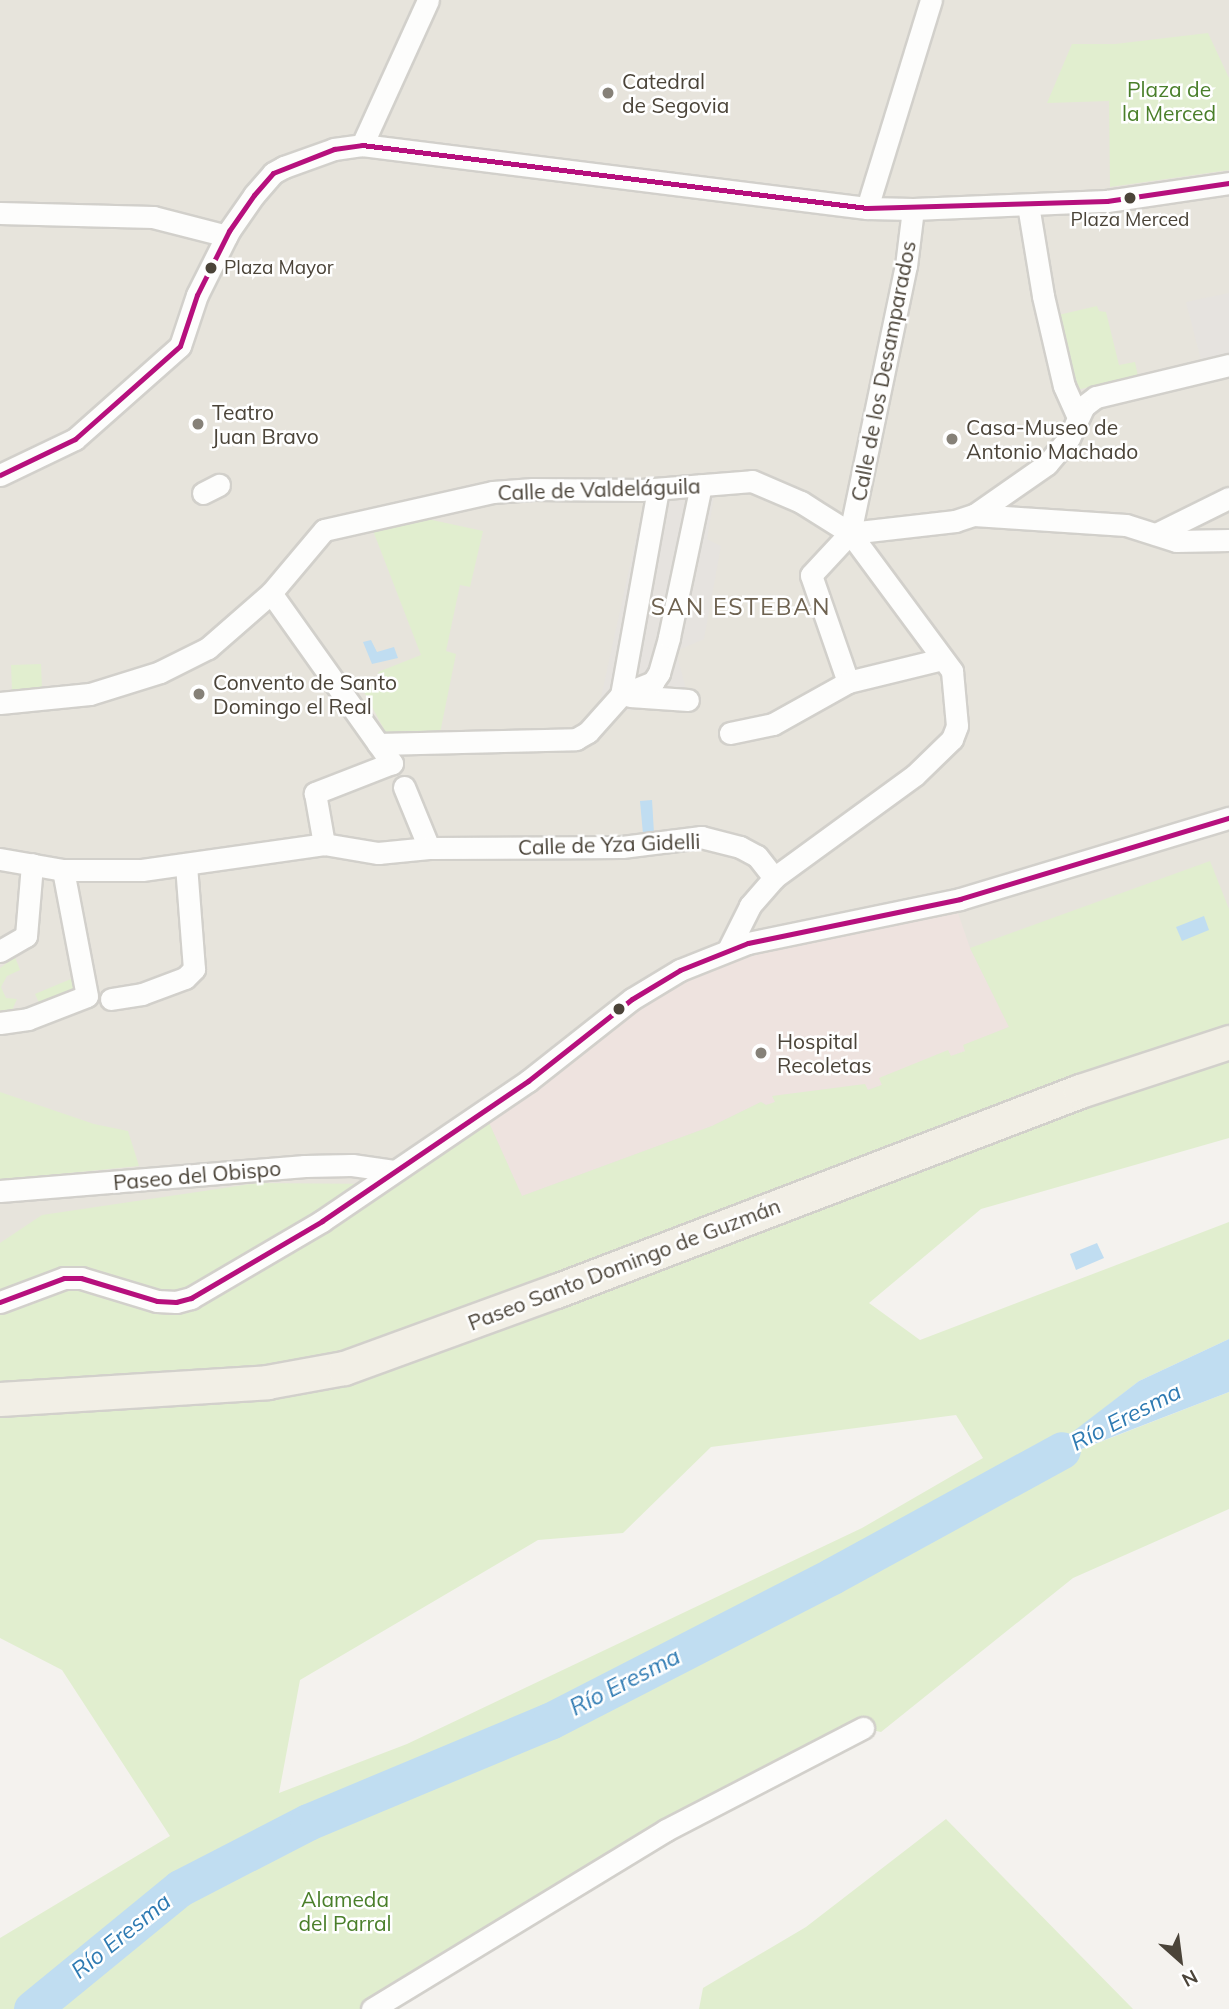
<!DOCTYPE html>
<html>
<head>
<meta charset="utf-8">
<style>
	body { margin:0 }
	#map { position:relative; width:1229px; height:2009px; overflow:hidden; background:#f4f2ee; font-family:Mulish,sans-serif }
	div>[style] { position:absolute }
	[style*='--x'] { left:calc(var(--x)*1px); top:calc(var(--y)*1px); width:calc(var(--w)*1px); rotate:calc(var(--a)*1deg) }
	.residential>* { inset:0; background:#e7e4dc }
	.medical>* { inset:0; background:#eee3df }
	.green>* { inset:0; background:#e1eecf }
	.parking>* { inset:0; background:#e6e3df }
	.water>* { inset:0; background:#c0ddf1 }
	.river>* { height:37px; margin:-18.5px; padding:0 18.5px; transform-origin:18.5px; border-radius:18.5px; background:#c0ddf1 }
	.roads { filter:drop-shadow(2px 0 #d2d0cb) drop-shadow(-2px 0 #d2d0cb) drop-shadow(0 2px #d2d0cb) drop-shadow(0 -2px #d2d0cb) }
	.minor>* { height:21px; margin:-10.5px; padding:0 10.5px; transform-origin:10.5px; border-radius:10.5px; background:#fdfdfc }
	.primary>* { height:33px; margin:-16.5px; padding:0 16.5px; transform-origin:16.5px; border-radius:16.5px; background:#f2efe6 }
	.bus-1>* { height:5px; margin:-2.5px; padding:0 2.5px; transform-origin:2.5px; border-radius:2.5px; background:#b6107d }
	.dots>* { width:19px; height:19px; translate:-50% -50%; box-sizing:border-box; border:4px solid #fff; border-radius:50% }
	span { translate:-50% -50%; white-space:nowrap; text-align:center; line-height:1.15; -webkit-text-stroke:5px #fff; paint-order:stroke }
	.bus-label { font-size:19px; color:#4b4439 }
	.left { translate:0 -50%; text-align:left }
	.poi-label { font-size:21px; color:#4b4439 }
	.park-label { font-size:21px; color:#4a7f2a }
	.street-label { font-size:21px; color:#4b4439 }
	.neighbourhood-label { font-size:23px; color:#6e6250; letter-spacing:2px }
	.water-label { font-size:23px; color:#2e7ab2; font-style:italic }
	.north { position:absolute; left:1145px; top:1925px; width:70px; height:70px; -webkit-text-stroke:5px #fff; paint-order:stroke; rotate:152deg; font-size:19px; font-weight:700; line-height:28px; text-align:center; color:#4b4439 }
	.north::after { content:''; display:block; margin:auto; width:24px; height:32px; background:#4b4439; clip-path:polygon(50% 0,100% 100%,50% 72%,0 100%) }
</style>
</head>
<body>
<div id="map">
	<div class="residential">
		<div style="clip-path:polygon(0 0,1229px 0,1229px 938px,654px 1184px,0 1354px)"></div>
	</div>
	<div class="medical">
		<div style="clip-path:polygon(958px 913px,970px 948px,1009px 1027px,964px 1045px,965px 1051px,951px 1056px,948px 1051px,880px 1078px,882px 1085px,867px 1090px,773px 1097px,776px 1102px,766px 1105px,761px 1102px,712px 1126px,522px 1196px,486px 1116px,530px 1089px,665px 991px,752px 952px)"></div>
	</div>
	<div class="green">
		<div style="clip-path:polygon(1208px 33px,1229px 78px,1229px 170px,1110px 187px,1109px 101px,1047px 103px,1072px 44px,1115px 44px)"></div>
		<div style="clip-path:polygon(1097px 306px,1099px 311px,1106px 312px,1119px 365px,1135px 362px,1138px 376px,1072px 391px,1054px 316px)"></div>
		<div style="clip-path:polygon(423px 518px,483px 531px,470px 587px,460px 585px,446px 651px,456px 654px,440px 733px,386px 733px,363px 690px,382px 683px,378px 672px,421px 655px,372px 528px)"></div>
		<div style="clip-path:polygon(41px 664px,42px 689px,12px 690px,11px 665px)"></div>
		<div style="clip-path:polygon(evenodd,1210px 861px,1229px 909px,1229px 1138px,981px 1209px,869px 1303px,920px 1340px,1229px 1222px,1229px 1339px,1139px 1381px,1023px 1472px,1229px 1392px,1229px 1509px,1073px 1578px,881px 1732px,862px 1728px,372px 2009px,0 2009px,0 1938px,170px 1836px,62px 1670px,0 1638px,0 1243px,42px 1215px,257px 1183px,379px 1184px,486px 1116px,522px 1196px,712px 1126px,761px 1102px,766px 1105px,775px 1102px,772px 1096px,865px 1084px,868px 1090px,882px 1085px,879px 1078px,948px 1050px,951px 1056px,965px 1051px,963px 1045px,1009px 1027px,970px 948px,1210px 861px,956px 1415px,983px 1458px,862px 1528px,407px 1744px,279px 1793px,300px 1680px,538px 1540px,623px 1533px,711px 1447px,956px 1415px)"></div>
		<div style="clip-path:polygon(15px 957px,20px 970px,7px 976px,1px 987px,6px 998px,17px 999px,13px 1008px,15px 1012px,0 1017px,0 968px)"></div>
		<div style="clip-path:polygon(78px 976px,81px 991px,42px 1009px,35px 994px)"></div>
		<div style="clip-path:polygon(0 1092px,94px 1124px,128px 1131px,139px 1166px,0 1180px)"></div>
		<div style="clip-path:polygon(946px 1819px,1133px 2009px,699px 2009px,703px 1988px,806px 1927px)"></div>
	</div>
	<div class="parking">
		<div style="clip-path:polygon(1229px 293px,1229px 355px,1201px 360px,1186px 302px)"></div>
		<div style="clip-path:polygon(715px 491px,707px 539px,721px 546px,704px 639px,676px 651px,691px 709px,598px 711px,645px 497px)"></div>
	</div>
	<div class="water">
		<div style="clip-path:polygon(371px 640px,377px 652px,394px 647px,398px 658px,372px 664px,363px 642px)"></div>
		<div style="clip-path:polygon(652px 800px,654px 833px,643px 834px,640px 801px)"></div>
		<div style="clip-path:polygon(1204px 916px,1209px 930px,1182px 941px,1176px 927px)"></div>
		<div style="clip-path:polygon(1097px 1243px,1104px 1258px,1076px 1270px,1070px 1254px)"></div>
		<div style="clip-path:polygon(1229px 1339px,1229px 1392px,1019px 1473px,1139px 1381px)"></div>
	</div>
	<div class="river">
		<div style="--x:32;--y:2009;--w:191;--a:-39.3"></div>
		<div style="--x:180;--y:1888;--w:144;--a:-27.3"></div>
		<div style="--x:308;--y:1822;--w:262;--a:-22.7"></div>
		<div style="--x:550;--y:1721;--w:317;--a:-27.2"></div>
		<div style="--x:832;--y:1576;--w:262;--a:-28.7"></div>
	</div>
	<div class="roads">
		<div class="minor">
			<div style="--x:362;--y:145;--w:159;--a:-65.5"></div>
			<div style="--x:1028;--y:205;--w:92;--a:80.6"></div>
			<div style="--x:1043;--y:296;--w:92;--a:76.9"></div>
			<div style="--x:1064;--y:386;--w:34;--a:66"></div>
			<div style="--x:867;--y:208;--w:218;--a:-72.9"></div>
			<div style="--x:0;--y:213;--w:153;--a:1.5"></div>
			<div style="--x:153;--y:217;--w:76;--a:14.4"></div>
			<div style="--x:0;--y:475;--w:83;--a:-25.6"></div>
			<div style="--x:75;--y:439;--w:140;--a:-41.5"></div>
			<div style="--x:180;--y:346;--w:54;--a:-71.6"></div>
			<div style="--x:197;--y:295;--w:72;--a:-63.4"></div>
			<div style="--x:229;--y:231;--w:44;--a:-55.2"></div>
			<div style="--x:254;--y:195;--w:29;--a:-49"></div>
			<div style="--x:273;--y:173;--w:13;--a:-29"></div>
			<div style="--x:284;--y:167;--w:53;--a:-19.8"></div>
			<div style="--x:334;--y:149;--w:28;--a:-8"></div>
			<div style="--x:362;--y:145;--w:509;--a:7.11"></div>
			<div style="--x:867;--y:208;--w:46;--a:1.2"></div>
			<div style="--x:913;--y:209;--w:194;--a:-2.4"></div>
			<div style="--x:1107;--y:201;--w:123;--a:-8.4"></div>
			<div style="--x:203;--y:493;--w:18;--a:-27"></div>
			<div style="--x:974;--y:515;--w:89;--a:-34.9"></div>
			<div style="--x:1047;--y:464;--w:34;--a:-50"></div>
			<div style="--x:1069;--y:438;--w:35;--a:-65"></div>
			<div style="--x:1084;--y:406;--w:15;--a:-37"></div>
			<div style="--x:1096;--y:397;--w:137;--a:-13.5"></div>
			<div style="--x:850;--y:533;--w:273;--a:-78.2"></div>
			<div style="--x:906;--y:266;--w:57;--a:-83"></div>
			<div style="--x:1156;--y:534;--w:81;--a:-26.3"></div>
			<div style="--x:271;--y:593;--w:209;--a:54.6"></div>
			<div style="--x:392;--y:763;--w:83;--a:158.7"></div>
			<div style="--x:315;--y:793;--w:52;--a:80"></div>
			<div style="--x:848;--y:682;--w:113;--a:-109.1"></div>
			<div style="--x:811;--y:575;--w:57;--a:-47.1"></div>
			<div style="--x:850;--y:533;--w:106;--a:-6.5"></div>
			<div style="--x:955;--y:521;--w:20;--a:-18"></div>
			<div style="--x:974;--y:515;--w:152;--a:3.8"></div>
			<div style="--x:1126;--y:525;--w:52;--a:17.7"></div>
			<div style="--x:1176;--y:541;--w:53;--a:-1.1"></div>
			<div style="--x:621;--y:695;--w:209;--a:-79.8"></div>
			<div style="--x:630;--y:696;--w:58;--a:3.9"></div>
			<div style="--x:0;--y:703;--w:90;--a:-5.7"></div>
			<div style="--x:90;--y:694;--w:73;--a:-17.4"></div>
			<div style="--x:160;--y:672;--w:54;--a:-26.6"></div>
			<div style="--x:208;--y:648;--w:84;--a:-41.1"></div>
			<div style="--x:271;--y:593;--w:82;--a:-49.9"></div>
			<div style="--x:324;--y:530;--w:173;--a:-12.7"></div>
			<div style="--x:493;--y:492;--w:40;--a:-4.3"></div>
			<div style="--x:533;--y:489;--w:108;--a:0.5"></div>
			<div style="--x:641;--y:490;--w:111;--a:-4.6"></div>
			<div style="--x:752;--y:481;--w:53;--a:23.2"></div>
			<div style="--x:801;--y:502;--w:58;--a:32.3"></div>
			<div style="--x:850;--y:533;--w:172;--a:53.5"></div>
			<div style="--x:952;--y:671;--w:55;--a:84.8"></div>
			<div style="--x:957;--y:726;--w:14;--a:111"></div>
			<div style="--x:952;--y:739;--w:52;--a:135.8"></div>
			<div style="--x:915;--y:775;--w:175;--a:143.9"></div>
			<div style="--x:774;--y:878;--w:37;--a:131"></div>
			<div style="--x:750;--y:906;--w:47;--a:116.6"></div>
			<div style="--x:730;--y:733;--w:44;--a:-11.8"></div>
			<div style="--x:773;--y:724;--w:86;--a:-29.2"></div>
			<div style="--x:848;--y:682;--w:97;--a:-13.7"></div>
			<div style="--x:378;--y:744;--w:198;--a:-1.4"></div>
			<div style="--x:576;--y:739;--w:14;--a:-30"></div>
			<div style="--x:588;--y:732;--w:50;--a:-48.3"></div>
			<div style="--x:621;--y:695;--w:35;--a:-22"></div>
			<div style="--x:653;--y:682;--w:11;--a:-56"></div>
			<div style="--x:659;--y:673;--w:37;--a:-74"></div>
			<div style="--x:669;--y:637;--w:155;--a:-78.1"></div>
			<div style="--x:404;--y:787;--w:66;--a:67.7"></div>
			<div style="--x:0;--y:859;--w:64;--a:9.9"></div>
			<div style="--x:63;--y:870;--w:79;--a:0"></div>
			<div style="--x:142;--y:870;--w:184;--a:-8.1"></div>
			<div style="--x:324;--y:844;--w:55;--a:9.5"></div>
			<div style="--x:378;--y:853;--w:51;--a:-5.6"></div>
			<div style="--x:429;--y:848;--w:193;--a:-0.3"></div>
			<div style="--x:622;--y:847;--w:80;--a:-7.2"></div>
			<div style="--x:701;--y:837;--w:40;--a:14.4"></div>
			<div style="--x:740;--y:847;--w:19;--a:28"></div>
			<div style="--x:757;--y:856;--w:28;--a:52"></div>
			<div style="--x:0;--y:951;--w:30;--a:-30"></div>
			<div style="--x:26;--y:936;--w:72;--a:-85.2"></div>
			<div style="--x:111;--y:999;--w:31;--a:-9"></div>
			<div style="--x:142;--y:994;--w:46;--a:-20.4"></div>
			<div style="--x:185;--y:978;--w:13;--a:-45"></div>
			<div style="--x:194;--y:969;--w:105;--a:-94.4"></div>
			<div style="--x:0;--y:1023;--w:28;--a:-8"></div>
			<div style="--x:28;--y:1019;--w:63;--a:-21.3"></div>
			<div style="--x:87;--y:996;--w:128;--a:-100.8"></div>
			<div style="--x:0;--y:1191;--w:306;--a:-4.7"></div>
			<div style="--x:305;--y:1166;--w:47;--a:-1.2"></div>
			<div style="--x:352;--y:1165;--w:42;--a:8.1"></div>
			<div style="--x:0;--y:1302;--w:68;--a:-20.6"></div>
			<div style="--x:64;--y:1278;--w:17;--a:0"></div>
			<div style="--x:81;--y:1278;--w:79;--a:16.8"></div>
			<div style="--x:157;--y:1301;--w:19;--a:3"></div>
			<div style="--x:176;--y:1302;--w:16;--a:-15"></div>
			<div style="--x:191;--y:1298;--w:152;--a:-30.4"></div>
			<div style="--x:322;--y:1221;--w:249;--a:-34.2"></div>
			<div style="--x:528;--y:1081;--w:132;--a:-38.3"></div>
			<div style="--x:632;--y:999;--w:56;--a:-31.1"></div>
			<div style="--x:680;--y:970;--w:73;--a:-21.7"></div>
			<div style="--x:748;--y:943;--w:217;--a:-11.7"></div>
			<div style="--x:960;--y:899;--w:281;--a:-16.8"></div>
			<div style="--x:372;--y:2009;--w:344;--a:-31.3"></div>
			<div style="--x:666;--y:1830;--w:222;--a:-27.4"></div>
		</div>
		<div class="primary">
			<div style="--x:0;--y:1399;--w:268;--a:-3.6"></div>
			<div style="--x:267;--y:1382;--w:78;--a:-10.3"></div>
			<div style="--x:344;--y:1368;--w:226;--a:-20"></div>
			<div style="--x:556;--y:1291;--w:561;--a:-20.89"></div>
			<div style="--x:1080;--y:1091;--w:157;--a:-18.2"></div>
		</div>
	</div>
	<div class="bus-1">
		<div style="--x:0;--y:475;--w:83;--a:-25.6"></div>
		<div style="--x:75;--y:439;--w:140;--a:-41.5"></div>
		<div style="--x:180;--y:346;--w:54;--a:-71.6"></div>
		<div style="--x:197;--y:295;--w:72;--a:-63.4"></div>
		<div style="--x:229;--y:231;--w:44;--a:-55.2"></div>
		<div style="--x:254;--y:195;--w:29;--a:-49"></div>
		<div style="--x:273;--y:173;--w:66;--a:-21.5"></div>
		<div style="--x:334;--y:149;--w:28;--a:-8"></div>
		<div style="--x:362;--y:145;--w:509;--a:7.11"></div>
		<div style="--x:867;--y:208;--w:240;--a:-1.7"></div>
		<div style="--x:1107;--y:201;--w:123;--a:-8.4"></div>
		<div style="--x:0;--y:1302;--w:68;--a:-20.6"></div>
		<div style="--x:64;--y:1278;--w:17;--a:0"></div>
		<div style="--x:81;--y:1278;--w:79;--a:16.8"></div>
		<div style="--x:157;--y:1301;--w:19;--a:3"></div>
		<div style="--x:176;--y:1302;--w:16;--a:-15"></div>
		<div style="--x:191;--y:1298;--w:152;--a:-30.4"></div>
		<div style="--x:322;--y:1221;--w:249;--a:-34.2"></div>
		<div style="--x:528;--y:1081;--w:132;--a:-38.3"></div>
		<div style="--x:632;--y:999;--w:56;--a:-31.1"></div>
		<div style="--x:680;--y:970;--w:73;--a:-21.7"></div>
		<div style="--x:748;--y:943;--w:217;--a:-11.7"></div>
		<div style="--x:960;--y:899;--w:281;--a:-16.8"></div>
	</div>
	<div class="dots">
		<div style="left:608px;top:93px;background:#868178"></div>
		<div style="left:1130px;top:198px;background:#4b4439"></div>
		<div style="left:211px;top:268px;background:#4b4439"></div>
		<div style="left:198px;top:424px;background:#868178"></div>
		<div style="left:952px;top:439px;background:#868178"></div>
		<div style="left:199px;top:694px;background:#868178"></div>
		<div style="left:619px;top:1009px;background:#4b4439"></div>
		<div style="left:761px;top:1053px;background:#868178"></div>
	</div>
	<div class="bus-label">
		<span style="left:1130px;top:220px">Plaza Merced</span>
		<span class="left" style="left:224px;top:268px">Plaza Mayor</span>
	</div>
	<div class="poi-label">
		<span class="left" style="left:622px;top:93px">Catedral<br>de Segovia</span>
		<span class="left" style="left:212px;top:424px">Teatro<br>Juan Bravo</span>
		<span class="left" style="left:966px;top:439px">Casa-Museo de<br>Antonio Machado</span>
		<span class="left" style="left:213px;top:694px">Convento de Santo<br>Domingo el Real</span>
		<span class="left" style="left:777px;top:1053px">Hospital<br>Recoletas</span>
	</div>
	<div class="park-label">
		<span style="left:1169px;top:101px">Plaza de<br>la Merced</span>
		<span style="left:345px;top:1911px">Alameda<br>del Parral</span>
	</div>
	<div class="street-label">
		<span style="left:883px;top:371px;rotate:-79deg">Calle de los Desamparados</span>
		<span style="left:599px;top:489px;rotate:-2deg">Calle de Valdeláguila</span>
		<span style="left:609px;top:844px;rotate:-2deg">Calle de Yza Gidelli</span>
		<span style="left:197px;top:1175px;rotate:-5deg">Paseo del Obispo</span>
		<span style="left:624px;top:1264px;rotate:-21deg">Paseo Santo Domingo de Guzmán</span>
	</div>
	<div class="neighbourhood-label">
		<span style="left:741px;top:607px">SAN ESTEBAN</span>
	</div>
	<div class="water-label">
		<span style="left:1126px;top:1417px;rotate:-27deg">Río Eresma</span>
		<span style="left:625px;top:1682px;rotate:-27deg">Río Eresma</span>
		<span style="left:121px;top:1936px;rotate:-39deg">Río Eresma</span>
	</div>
	<div class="north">N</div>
</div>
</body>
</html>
